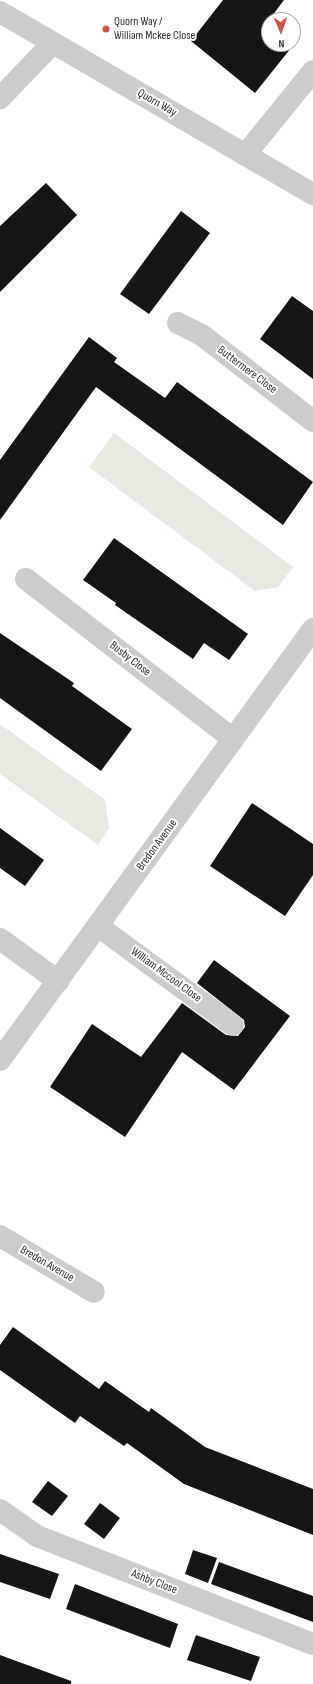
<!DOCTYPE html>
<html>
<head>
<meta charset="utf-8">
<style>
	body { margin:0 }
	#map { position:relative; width:313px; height:1684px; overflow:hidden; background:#fff; font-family:"Sofia Sans Condensed",sans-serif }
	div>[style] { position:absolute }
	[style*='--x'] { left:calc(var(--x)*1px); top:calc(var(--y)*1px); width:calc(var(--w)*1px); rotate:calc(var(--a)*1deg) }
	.green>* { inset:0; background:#e4ebdf }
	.building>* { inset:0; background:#161616 }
	.minor>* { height:22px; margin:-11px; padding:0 11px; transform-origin:11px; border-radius:11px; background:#ccc }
	.dots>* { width:11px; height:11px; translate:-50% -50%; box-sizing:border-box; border:2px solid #fff; border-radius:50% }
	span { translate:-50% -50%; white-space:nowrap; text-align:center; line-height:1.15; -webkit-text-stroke:4px #fff; paint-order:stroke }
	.poi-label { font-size:12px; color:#2f2f2f }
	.left { translate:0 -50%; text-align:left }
	.street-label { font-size:12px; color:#2f2f2f }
	.north { position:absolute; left:261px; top:12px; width:40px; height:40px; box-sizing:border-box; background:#fff; border:1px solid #acacac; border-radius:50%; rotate:178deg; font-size:11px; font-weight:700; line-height:16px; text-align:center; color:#2f2f2f }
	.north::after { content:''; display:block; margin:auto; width:14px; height:18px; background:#cf5348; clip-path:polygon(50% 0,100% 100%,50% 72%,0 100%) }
</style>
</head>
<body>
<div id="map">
	<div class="green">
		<div style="clip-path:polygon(114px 433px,293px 567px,278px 587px,255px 591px,89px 467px)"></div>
		<div style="clip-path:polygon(0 724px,105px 800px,109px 828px,98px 845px,0 774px)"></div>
	</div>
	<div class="building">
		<div style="clip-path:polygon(223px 0,284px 0,272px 16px,277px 20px,269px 20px,269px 44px,293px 44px,293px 33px,299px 38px,255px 93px,191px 41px)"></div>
		<div style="clip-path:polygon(46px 183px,77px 215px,0 292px,0 226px)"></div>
		<div style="clip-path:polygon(181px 211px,210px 233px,149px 314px,120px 294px)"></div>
		<div style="clip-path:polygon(292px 296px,313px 311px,313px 379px,260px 339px)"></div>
		<div style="clip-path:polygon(89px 337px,117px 358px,114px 362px,165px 398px,177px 382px,313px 482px,283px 525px,96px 387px,0 520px,0 460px)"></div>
		<div style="clip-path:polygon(114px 538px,248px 634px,229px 660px,204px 643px,193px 659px,115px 605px,116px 603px,83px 580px)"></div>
		<div style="clip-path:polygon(0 633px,74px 683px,72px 686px,132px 729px,101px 771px,0 698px)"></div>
		<div style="clip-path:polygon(252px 803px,313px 844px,313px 875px,285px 916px,210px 866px)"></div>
		<div style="clip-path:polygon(0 828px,44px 860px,25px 886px,0 868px)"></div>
		<div style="clip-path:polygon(214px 960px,290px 1016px,234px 1090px,182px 1052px,125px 1137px,50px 1087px,92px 1024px,141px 1057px,182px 1003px,226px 1035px,238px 1036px,245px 1027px,244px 1020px,197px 983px)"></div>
		<div style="clip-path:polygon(13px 1327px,99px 1389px,105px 1381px,149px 1412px,151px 1408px,205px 1447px,313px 1489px,313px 1535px,184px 1484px,127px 1443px,124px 1446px,80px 1416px,75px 1423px,52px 1407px,0 1370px,0 1345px)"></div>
		<div style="clip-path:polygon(48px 1481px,68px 1496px,52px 1516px,32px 1502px)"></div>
		<div style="clip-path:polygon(100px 1503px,120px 1518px,104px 1539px,84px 1524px)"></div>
		<div style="clip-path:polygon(193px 1550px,217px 1558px,208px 1583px,185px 1574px)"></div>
		<div style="clip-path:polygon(0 1554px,59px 1574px,50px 1599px,0 1582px)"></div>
		<div style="clip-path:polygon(219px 1562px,313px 1596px,313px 1622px,211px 1584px)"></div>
		<div style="clip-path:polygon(75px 1584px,178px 1624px,170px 1648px,66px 1609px)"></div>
		<div style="clip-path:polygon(196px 1635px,260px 1657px,251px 1681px,187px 1660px)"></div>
		<div style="clip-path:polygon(0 1655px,71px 1681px,71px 1684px,0 1684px)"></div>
	</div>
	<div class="minor">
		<div style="--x:0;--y:12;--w:362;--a:30.2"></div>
		<div style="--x:0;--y:98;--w:75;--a:-46.1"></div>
		<div style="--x:245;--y:155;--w:108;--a:-51"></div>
		<div style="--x:178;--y:323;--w:28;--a:27"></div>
		<div style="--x:203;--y:336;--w:139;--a:37.7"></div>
		<div style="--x:26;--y:579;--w:262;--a:37.7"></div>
		<div style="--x:98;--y:926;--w:167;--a:36.3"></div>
		<div style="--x:0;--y:939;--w:72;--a:35.9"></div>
		<div style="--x:0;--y:1060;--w:533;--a:-54.01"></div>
		<div style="--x:0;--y:1236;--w:109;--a:30.8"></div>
		<div style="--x:0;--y:1510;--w:45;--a:35.1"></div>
		<div style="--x:37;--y:1536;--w:296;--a:21.4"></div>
	</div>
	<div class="dots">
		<div style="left:106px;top:29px;background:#cf5348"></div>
	</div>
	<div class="poi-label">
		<span class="left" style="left:114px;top:29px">Quorn Way /<br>William Mckee Close</span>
	</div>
	<div class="street-label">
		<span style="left:157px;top:103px;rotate:30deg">Quorn Way</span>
		<span style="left:247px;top:370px;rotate:37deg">Buttermere Close</span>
		<span style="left:130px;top:659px;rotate:38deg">Busby Close</span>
		<span style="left:157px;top:845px;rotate:-54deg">Bredon Avenue</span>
		<span style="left:166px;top:975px;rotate:36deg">William Mccool Close</span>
		<span style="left:47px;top:1264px;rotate:30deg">Bredon Avenue</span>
		<span style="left:154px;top:1582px;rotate:21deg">Ashby Close</span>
	</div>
	<div class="north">N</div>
</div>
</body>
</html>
